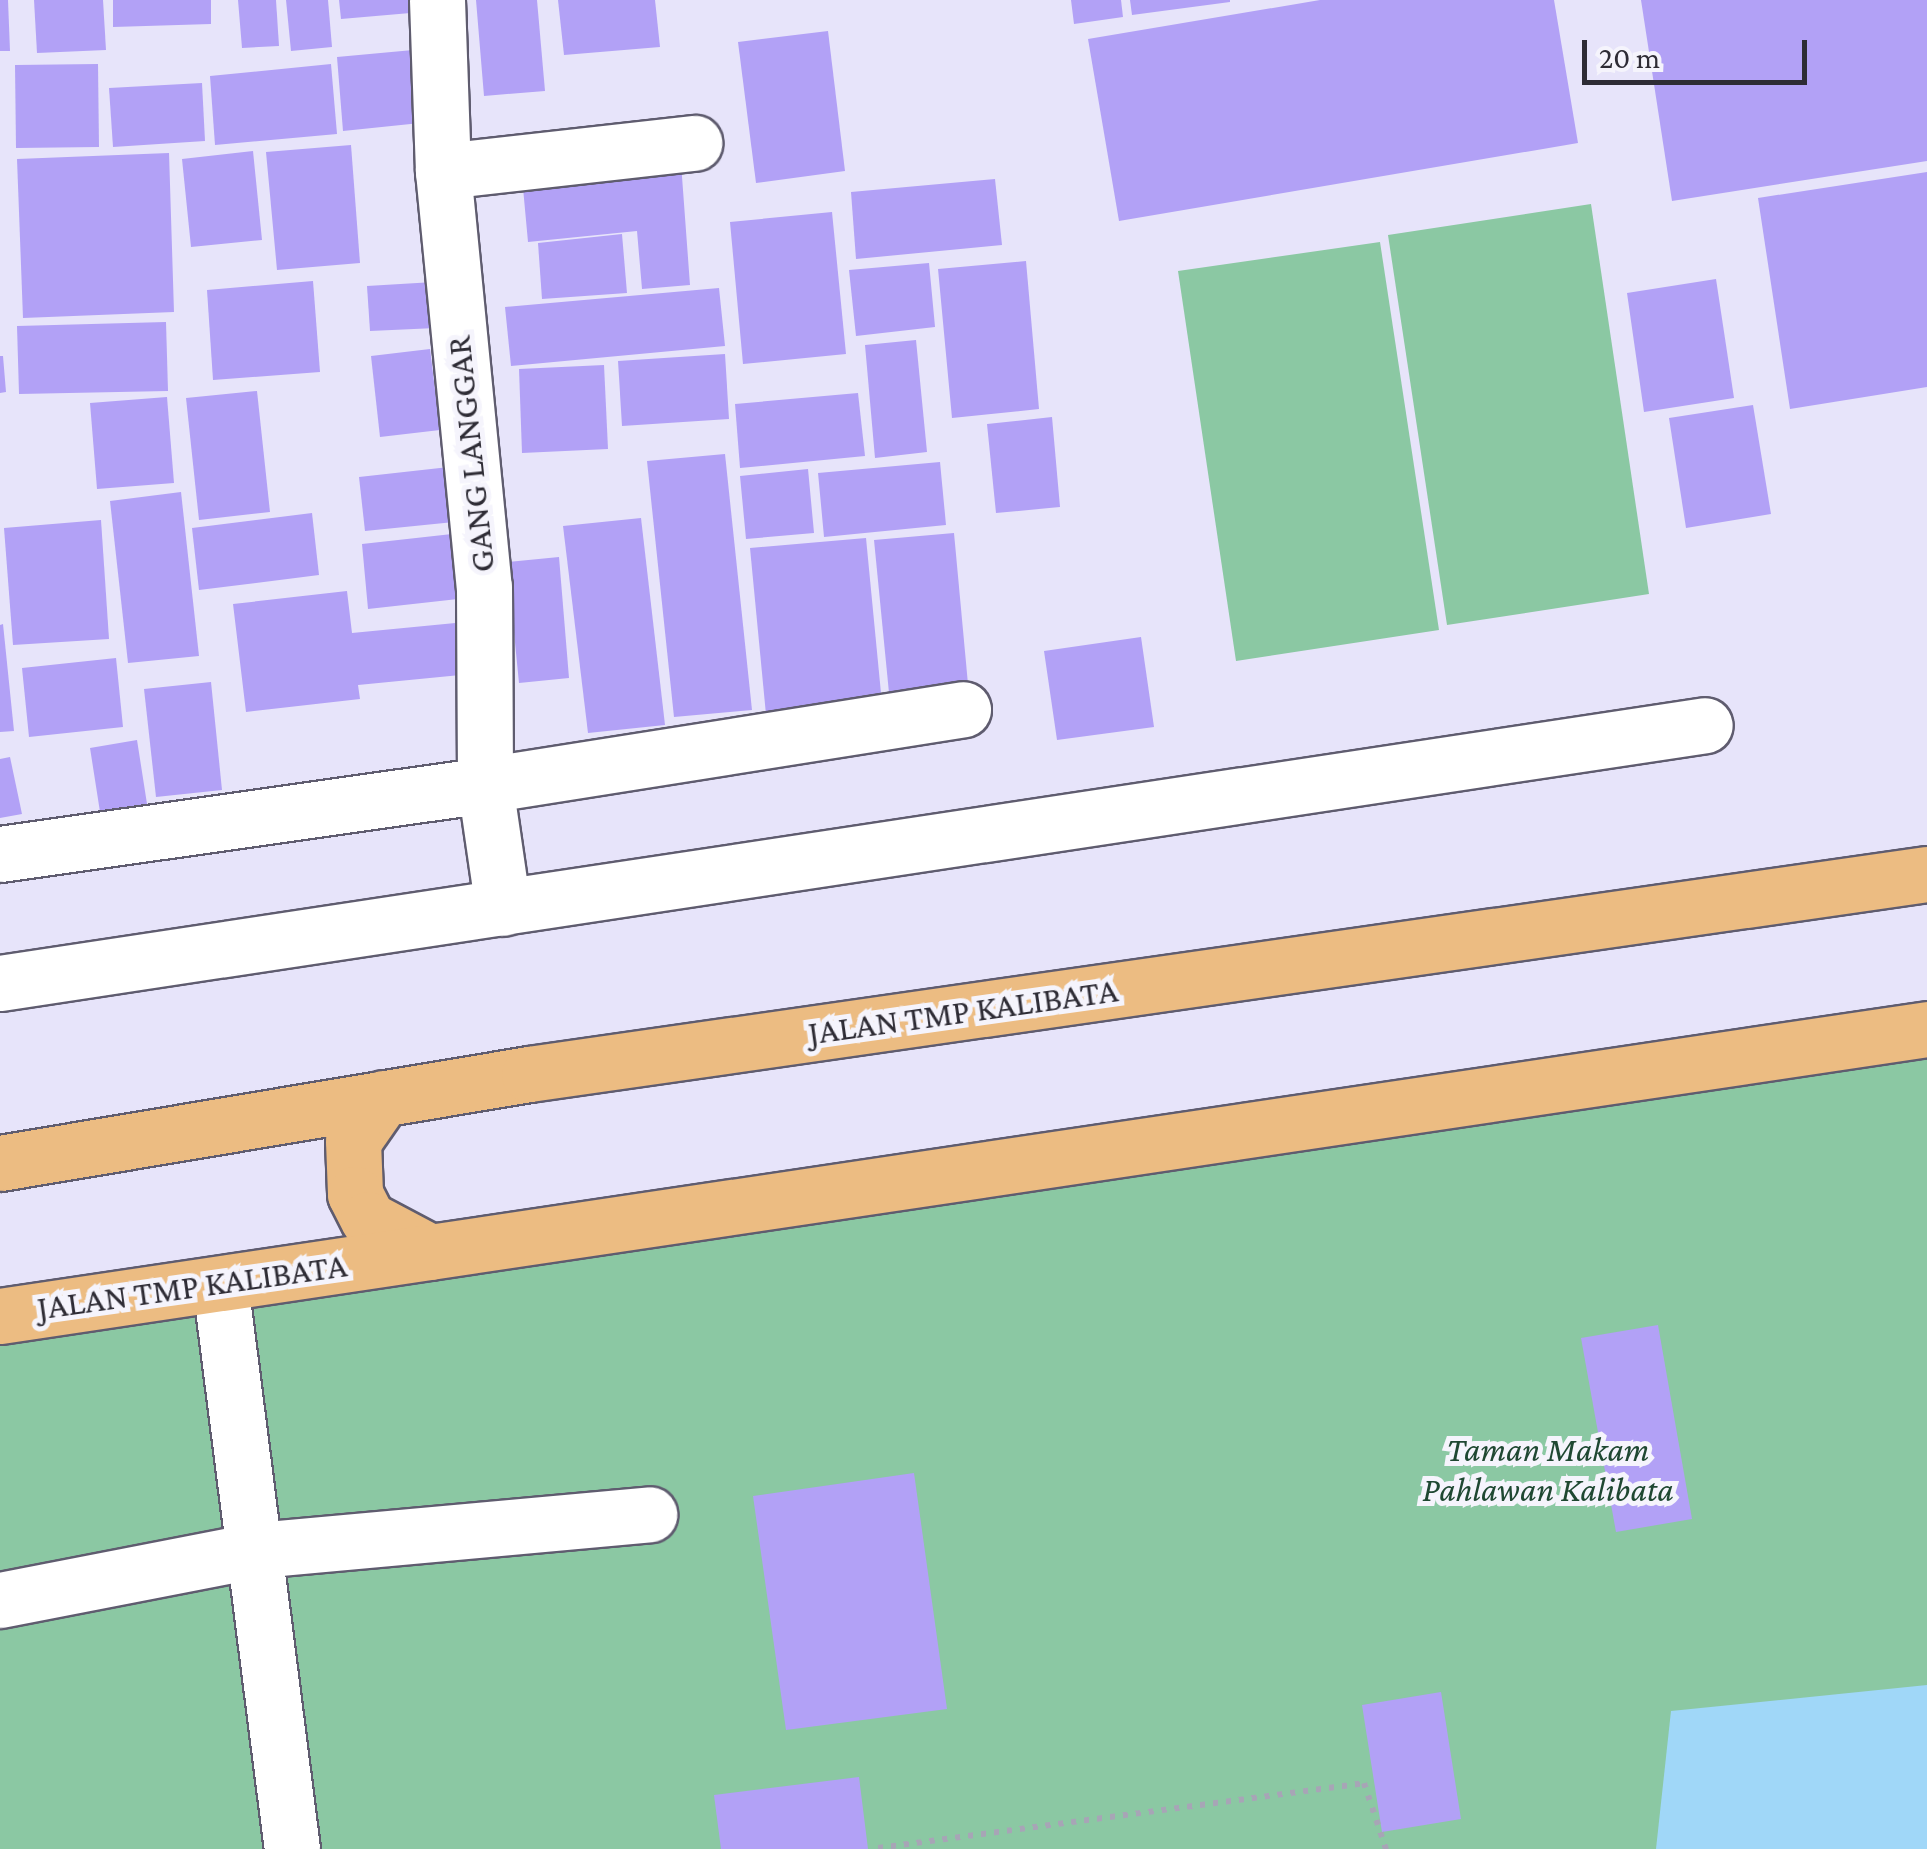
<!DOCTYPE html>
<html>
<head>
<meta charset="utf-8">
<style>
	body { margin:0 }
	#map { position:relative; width:1927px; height:1849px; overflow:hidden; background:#e7e4fa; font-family:"Crimson Pro",serif }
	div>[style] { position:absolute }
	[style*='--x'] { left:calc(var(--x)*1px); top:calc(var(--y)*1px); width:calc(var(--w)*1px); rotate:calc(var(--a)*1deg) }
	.green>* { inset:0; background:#8bc8a3 }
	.water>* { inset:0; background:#a0d7f8 }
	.building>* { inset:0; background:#b2a1f6 }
	.path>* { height:6px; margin-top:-3px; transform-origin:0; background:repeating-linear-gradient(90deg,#a7a5b6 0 5px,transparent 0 13px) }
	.roads { filter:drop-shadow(2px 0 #5f5c6f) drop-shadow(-2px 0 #5f5c6f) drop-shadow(0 2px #5f5c6f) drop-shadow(0 -2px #5f5c6f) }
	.minor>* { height:55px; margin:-27.5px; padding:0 27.5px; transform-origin:27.5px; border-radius:27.5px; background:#fff }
	.major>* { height:55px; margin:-27.5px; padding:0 27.5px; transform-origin:27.5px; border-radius:27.5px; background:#ecbc82 }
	span { translate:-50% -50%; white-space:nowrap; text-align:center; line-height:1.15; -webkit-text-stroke:10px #f5f4fc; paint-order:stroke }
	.street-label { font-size:35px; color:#2e2c35 }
	.park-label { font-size:35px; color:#1f4832; font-style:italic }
	.scale { position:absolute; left:1582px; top:40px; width:225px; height:45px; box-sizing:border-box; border:5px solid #2e2c35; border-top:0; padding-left:12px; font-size:30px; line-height:35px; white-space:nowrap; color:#2e2c35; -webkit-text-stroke:8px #f5f4fc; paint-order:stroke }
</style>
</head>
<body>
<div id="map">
	<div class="green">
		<div style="clip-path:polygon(1591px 204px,1649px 594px,1447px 625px,1388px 235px)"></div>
		<div style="clip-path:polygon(1380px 242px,1439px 630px,1236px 661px,1178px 271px)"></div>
		<div style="clip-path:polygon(1927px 1029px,1927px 1849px,0 1849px,0 1315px)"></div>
	</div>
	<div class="water">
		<div style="clip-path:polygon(1927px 1685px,1927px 1849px,1656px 1849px,1671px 1711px)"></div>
	</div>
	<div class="building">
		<div style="clip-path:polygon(0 0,8px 0,10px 51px,0 51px)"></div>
		<div style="clip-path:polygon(34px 0,103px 0,106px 50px,37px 53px)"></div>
		<div style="clip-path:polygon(113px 0,211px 0,211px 24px,113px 27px)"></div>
		<div style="clip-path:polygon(238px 0,276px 0,279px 46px,242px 48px)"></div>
		<div style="clip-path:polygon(286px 0,328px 0,332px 47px,291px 51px)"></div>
		<div style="clip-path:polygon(339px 0,421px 0,422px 12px,341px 19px)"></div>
		<div style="clip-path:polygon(476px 0,537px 0,545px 91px,484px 96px)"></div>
		<div style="clip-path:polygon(558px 0,655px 0,660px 47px,564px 55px)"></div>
		<div style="clip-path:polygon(1071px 0,1121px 0,1123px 17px,1074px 24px)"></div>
		<div style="clip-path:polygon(1130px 0,1230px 0,1230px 2px,1132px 15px)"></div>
		<div style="clip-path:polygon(1320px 0,1554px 0,1578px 143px,1119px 221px,1088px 39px)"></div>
		<div style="clip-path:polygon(1641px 0,1927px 0,1927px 161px,1672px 201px)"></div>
		<div style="clip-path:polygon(828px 31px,845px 171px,756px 183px,738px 42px)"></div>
		<div style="clip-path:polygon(424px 49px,430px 122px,343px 131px,337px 57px)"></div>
		<div style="clip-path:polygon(98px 64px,99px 147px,16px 148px,15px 65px)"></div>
		<div style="clip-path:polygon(331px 64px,337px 134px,215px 145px,210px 76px)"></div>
		<div style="clip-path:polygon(202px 83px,205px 141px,113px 147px,109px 88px)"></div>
		<div style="clip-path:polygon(351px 145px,360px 263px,277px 270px,266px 152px)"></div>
		<div style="clip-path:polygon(253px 151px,262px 240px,191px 247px,182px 159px)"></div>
		<div style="clip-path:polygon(169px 153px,174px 312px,23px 318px,17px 159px)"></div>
		<div style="clip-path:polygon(681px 163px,690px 285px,642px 289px,637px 231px,528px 242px,522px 177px)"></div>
		<div style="clip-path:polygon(1927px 172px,1927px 387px,1790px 409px,1758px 198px)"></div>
		<div style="clip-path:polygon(995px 179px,1002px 245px,856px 259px,851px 192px)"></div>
		<div style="clip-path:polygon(832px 212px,846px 354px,743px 364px,730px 222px)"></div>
		<div style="clip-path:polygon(622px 234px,627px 293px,542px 299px,538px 243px)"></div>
		<div style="clip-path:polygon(1026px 261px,1039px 409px,952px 418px,938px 269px)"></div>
		<div style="clip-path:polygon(929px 263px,935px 327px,856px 336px,849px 270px)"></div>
		<div style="clip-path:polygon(1716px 279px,1734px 398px,1644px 412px,1627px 293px)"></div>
		<div style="clip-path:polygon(313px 281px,320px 372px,213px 380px,207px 290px)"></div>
		<div style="clip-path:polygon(434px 282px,436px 328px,370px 331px,367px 286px)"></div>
		<div style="clip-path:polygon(719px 288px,725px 346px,511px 366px,505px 307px)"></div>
		<div style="clip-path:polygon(166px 322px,168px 391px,19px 394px,17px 326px)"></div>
		<div style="clip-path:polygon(916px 340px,927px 452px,875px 458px,865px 345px)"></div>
		<div style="clip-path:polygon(430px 349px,440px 430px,380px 437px,371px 356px)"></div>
		<div style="clip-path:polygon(725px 354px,729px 419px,622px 426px,618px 361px)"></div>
		<div style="clip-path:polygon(0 356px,3px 356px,6px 392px,0 393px)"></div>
		<div style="clip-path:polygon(604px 365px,608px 449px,522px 453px,519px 369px)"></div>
		<div style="clip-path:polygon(257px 391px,270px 512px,199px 520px,186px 398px)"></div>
		<div style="clip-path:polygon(858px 393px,865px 456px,740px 468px,735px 404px)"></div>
		<div style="clip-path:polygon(167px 397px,174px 483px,97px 489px,90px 403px)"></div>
		<div style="clip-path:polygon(1753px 405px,1771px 514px,1686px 528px,1669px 418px)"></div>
		<div style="clip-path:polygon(1052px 417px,1060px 507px,996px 513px,987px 424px)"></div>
		<div style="clip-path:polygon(725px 454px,752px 710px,674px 717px,647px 461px)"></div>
		<div style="clip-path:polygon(940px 462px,946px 525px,824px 537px,818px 473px)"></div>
		<div style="clip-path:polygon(458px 466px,464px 521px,365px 531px,359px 477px)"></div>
		<div style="clip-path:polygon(808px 469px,814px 533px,746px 539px,740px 476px)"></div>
		<div style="clip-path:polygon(181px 492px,199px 656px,128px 663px,110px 501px)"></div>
		<div style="clip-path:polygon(312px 513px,319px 575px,199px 590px,192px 528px)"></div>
		<div style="clip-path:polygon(641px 518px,665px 725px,588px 733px,563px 526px)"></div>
		<div style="clip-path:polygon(101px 520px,109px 639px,13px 645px,4px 528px)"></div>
		<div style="clip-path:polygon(470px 532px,476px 597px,368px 609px,362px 544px)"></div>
		<div style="clip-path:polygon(954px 533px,969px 695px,890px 703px,874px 540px)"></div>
		<div style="clip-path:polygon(866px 538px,883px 714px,767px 725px,750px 548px)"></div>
		<div style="clip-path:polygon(559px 557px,569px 678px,519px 683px,507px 562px)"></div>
		<div style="clip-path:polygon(347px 591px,352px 633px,476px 621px,481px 673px,358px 685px,360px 699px,246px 712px,233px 604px)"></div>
		<div style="clip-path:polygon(3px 624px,14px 731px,0 732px,0 625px)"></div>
		<div style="clip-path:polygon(1141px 637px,1154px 727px,1057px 740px,1044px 651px)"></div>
		<div style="clip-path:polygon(116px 658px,123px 727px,29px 737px,22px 668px)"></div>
		<div style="clip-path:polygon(211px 682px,222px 790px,156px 797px,144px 689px)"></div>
		<div style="clip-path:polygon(137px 740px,147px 804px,100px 812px,90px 748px)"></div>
		<div style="clip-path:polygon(10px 757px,22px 814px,0 818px,0 759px)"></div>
		<div style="clip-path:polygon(1658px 1325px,1692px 1519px,1616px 1532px,1581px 1338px)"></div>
		<div style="clip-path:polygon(914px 1473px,947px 1709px,786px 1730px,753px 1496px)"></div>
		<div style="clip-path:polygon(1441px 1692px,1461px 1819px,1382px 1832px,1362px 1705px)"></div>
		<div style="clip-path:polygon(859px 1777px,868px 1849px,721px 1849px,714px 1795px)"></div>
	</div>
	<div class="path">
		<div style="--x:878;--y:1848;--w:490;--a:-7.6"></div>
		<div style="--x:1364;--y:1783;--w:70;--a:71.6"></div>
	</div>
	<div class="roads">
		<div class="minor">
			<div style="--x:437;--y:0;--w:171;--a:88"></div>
			<div style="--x:443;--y:171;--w:418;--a:84.4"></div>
			<div style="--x:484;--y:587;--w:198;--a:89.7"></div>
			<div style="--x:485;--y:785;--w:124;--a:81.7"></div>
			<div style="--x:443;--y:171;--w:253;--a:-6.4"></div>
			<div style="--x:0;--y:854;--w:490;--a:-8.1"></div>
			<div style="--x:485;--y:785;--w:484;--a:-9"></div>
			<div style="--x:0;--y:983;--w:1724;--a:-8.6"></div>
			<div style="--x:220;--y:1284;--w:570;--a:82.74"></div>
			<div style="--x:0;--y:1600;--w:262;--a:-11"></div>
			<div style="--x:257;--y:1550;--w:394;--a:-5.2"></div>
		</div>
		<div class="major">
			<div style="--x:383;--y:1098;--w:52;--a:124.9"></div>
			<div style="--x:353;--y:1141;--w:53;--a:87.8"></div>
			<div style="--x:355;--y:1194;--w:28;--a:63"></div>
			<div style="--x:368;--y:1219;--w:70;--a:28"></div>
			<div style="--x:0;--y:1163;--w:536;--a:-9.55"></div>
			<div style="--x:529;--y:1074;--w:1412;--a:-8.14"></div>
			<div style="--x:0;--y:1316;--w:1948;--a:-8.47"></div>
		</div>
	</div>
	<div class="street-label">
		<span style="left:471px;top:454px;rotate:-96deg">GANG LANGGAR</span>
		<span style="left:963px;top:1012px;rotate:-8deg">JALAN TMP KALIBATA</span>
		<span style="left:192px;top:1287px;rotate:-8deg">JALAN TMP KALIBATA</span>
	</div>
	<div class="park-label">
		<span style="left:1548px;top:1470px">Taman Makam<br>Pahlawan Kalibata</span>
	</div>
	<div class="scale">20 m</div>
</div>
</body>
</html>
